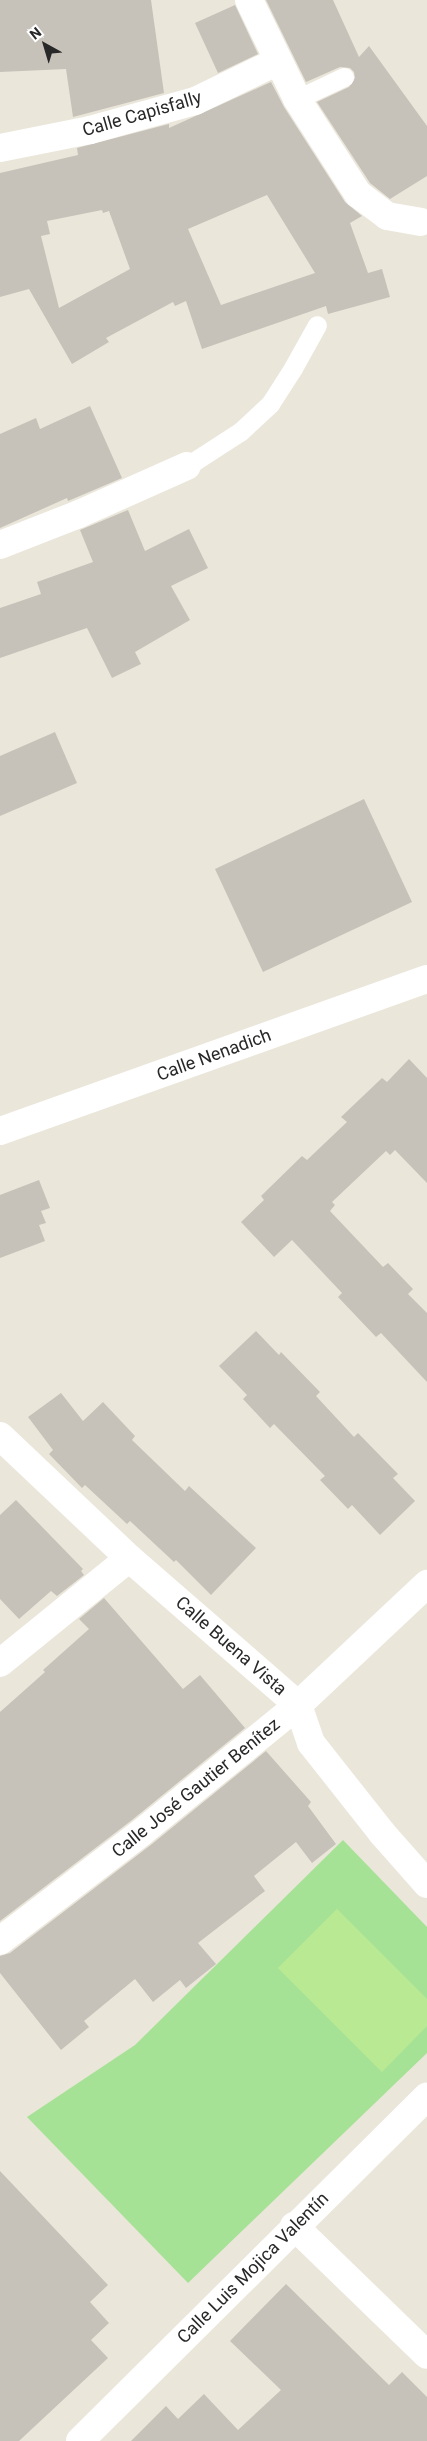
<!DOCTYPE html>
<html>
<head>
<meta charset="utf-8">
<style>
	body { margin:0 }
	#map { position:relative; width:427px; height:2441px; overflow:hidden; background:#ebe6da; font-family:Roboto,sans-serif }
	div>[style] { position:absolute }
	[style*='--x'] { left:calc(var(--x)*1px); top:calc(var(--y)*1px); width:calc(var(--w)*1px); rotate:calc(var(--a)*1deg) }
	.green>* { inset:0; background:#a6e296 }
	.pitch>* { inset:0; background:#b9e992 }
	.building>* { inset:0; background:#c6c2ba }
	.lane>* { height:19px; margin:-9.5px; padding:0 9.5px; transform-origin:9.5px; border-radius:9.5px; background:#fff }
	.street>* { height:28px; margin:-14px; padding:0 14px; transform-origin:14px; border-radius:14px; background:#fff }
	span { translate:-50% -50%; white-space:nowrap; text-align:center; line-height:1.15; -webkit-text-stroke:4.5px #fff; paint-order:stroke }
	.street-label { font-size:18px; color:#282828 }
	.north { position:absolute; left:20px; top:20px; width:50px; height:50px; -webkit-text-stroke:4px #fff; paint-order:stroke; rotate:321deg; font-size:14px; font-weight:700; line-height:20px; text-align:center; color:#282828 }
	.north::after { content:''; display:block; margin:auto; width:18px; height:22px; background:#282828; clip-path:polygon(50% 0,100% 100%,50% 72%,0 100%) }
</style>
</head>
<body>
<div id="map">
	<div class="green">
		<div style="clip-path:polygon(343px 1840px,427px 1927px,427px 2053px,188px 2283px,27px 2117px,135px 2045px)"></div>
	</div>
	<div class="pitch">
		<div style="clip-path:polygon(337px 1909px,427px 1999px,427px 2026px,382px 2072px,278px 1968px)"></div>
	</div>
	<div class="building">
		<div style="clip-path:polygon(0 0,151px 0,164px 93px,73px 117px,66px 69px,0 72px)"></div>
		<div style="clip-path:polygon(266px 0,333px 0,359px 57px,369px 46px,427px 126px,427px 176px,390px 199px,370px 183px,317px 102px,349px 87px,355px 78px,354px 72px,350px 68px,340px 67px,306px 82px)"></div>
		<div style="clip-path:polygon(235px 5px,258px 54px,218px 73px,195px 23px)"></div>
		<div style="clip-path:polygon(evenodd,271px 82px,284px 107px,345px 202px,362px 216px,350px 223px,368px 273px,382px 269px,390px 297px,328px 314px,326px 306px,202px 349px,186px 301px,175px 306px,173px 302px,106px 338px,109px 342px,72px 364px,29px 289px,0 297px,0 173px,78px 155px,77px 148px,169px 124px,169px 128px,271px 82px,267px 195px,315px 273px,221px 305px,188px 229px,267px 195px,271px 82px,102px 210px,103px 213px,109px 211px,130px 269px,59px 308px,41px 236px,50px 234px,47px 221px,102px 210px)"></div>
		<div style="clip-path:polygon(90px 406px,122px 478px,68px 501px,67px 498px,0 528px,0 434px,36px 418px,40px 429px)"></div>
		<div style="clip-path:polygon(128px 510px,145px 551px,189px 529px,208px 568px,171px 586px,190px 620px,135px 652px,141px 664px,112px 678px,87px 628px,0 658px,0 608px,41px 594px,37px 582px,93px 562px,80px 530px)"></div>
		<div style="clip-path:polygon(55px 732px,77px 783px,0 816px,0 756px)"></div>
		<div style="clip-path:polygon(364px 799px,412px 902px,263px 972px,215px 869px)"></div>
		<div style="clip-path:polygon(409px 1059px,427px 1078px,427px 1183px,395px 1150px,390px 1155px,386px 1151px,332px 1202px,335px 1205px,330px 1211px,383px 1267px,388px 1263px,413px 1289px,408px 1294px,427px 1313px,427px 1382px,381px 1333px,376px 1337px,338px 1297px,342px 1293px,292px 1240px,274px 1257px,241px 1222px,264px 1200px,261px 1196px,302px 1156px,307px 1160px,347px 1122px,341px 1117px,382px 1078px,387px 1082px)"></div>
		<div style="clip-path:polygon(39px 1180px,50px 1208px,41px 1211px,46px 1223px,39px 1225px,45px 1241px,0 1258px,0 1195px)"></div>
		<div style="clip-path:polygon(256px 1331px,279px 1355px,281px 1352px,320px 1392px,316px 1396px,354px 1437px,358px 1433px,398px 1474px,393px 1478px,415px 1501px,380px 1535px,352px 1505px,348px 1509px,320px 1480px,325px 1476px,274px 1424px,270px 1428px,243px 1399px,247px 1395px,219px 1366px)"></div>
		<div style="clip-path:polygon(61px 1393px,83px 1421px,103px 1402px,135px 1436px,132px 1440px,185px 1491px,189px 1486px,256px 1548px,211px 1595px,176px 1560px,174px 1562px,130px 1521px,127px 1524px,85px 1485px,82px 1488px,49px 1454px,53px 1450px,28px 1417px)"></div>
		<div style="clip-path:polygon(16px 1500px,83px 1569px,81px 1571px,84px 1575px,57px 1596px,51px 1591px,19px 1619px,0 1599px,0 1515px)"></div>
		<div style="clip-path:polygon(104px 1598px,183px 1689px,200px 1675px,245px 1728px,132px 1820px,0 1921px,0 1712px,45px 1672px,43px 1670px,89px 1629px,79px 1619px)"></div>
		<div style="clip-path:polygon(266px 1751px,311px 1802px,308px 1806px,336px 1844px,312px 1863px,296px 1842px,254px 1876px,265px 1891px,198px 1943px,216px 1964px,186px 1988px,180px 1980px,153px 2002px,135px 1979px,84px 2021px,89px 2027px,61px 2050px,0 1973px,0 1956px,10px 1953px,152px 1844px)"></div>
		<div style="clip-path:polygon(0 2171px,108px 2285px,90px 2302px,109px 2323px,91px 2340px,108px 2358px,19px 2441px,0 2441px)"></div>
		<div style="clip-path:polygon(286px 2284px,389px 2385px,402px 2372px,427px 2397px,427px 2441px,131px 2441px,166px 2406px,178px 2419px,204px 2394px,238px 2430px,281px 2390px,230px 2341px)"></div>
	</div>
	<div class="lane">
		<div style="--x:297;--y:99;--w:52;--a:-25.1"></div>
		<div style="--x:187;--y:466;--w:64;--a:-32.9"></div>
		<div style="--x:241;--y:431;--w:40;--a:-43"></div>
		<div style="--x:270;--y:404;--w:43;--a:-57.4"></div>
		<div style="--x:293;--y:368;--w:49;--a:-60.8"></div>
	</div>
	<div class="street">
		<div style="--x:249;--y:0;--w:110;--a:64.1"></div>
		<div style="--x:297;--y:99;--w:113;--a:57.3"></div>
		<div style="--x:358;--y:194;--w:36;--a:37"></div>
		<div style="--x:387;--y:216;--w:34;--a:10"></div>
		<div style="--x:0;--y:148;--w:92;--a:-11.3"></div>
		<div style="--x:90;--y:130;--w:109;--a:-15.4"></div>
		<div style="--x:195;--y:101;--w:92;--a:-25.7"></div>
		<div style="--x:0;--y:545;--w:85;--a:-21.4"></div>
		<div style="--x:79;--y:514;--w:118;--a:-24"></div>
		<div style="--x:0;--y:1131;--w:453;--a:-19.6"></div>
		<div style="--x:0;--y:1436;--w:178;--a:43.4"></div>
		<div style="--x:129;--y:1558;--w:224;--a:41"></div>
		<div style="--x:298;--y:1705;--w:40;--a:71.1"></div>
		<div style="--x:311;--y:1743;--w:115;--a:51.7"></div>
		<div style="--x:382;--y:1833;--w:68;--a:48.6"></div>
		<div style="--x:0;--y:1663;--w:166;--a:-39.1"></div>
		<div style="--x:0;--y:1941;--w:179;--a:-37.5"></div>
		<div style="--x:142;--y:1832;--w:201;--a:-39.1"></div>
		<div style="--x:298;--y:1705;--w:177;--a:-43.2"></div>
		<div style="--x:294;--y:2226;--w:185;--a:44.1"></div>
		<div style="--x:80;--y:2441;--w:489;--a:-44.8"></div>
	</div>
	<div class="street-label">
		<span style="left:142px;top:114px;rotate:-16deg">Calle Capisfally</span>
		<span style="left:214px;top:1055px;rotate:-20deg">Calle Nenadich</span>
		<span style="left:231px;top:1646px;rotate:41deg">Calle Buena Vista</span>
		<span style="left:196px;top:1788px;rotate:-39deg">Calle José Gautier Benítez</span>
		<span style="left:253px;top:2268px;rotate:-45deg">Calle Luis Mojica Valentín</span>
	</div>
	<div class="north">N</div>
</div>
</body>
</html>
